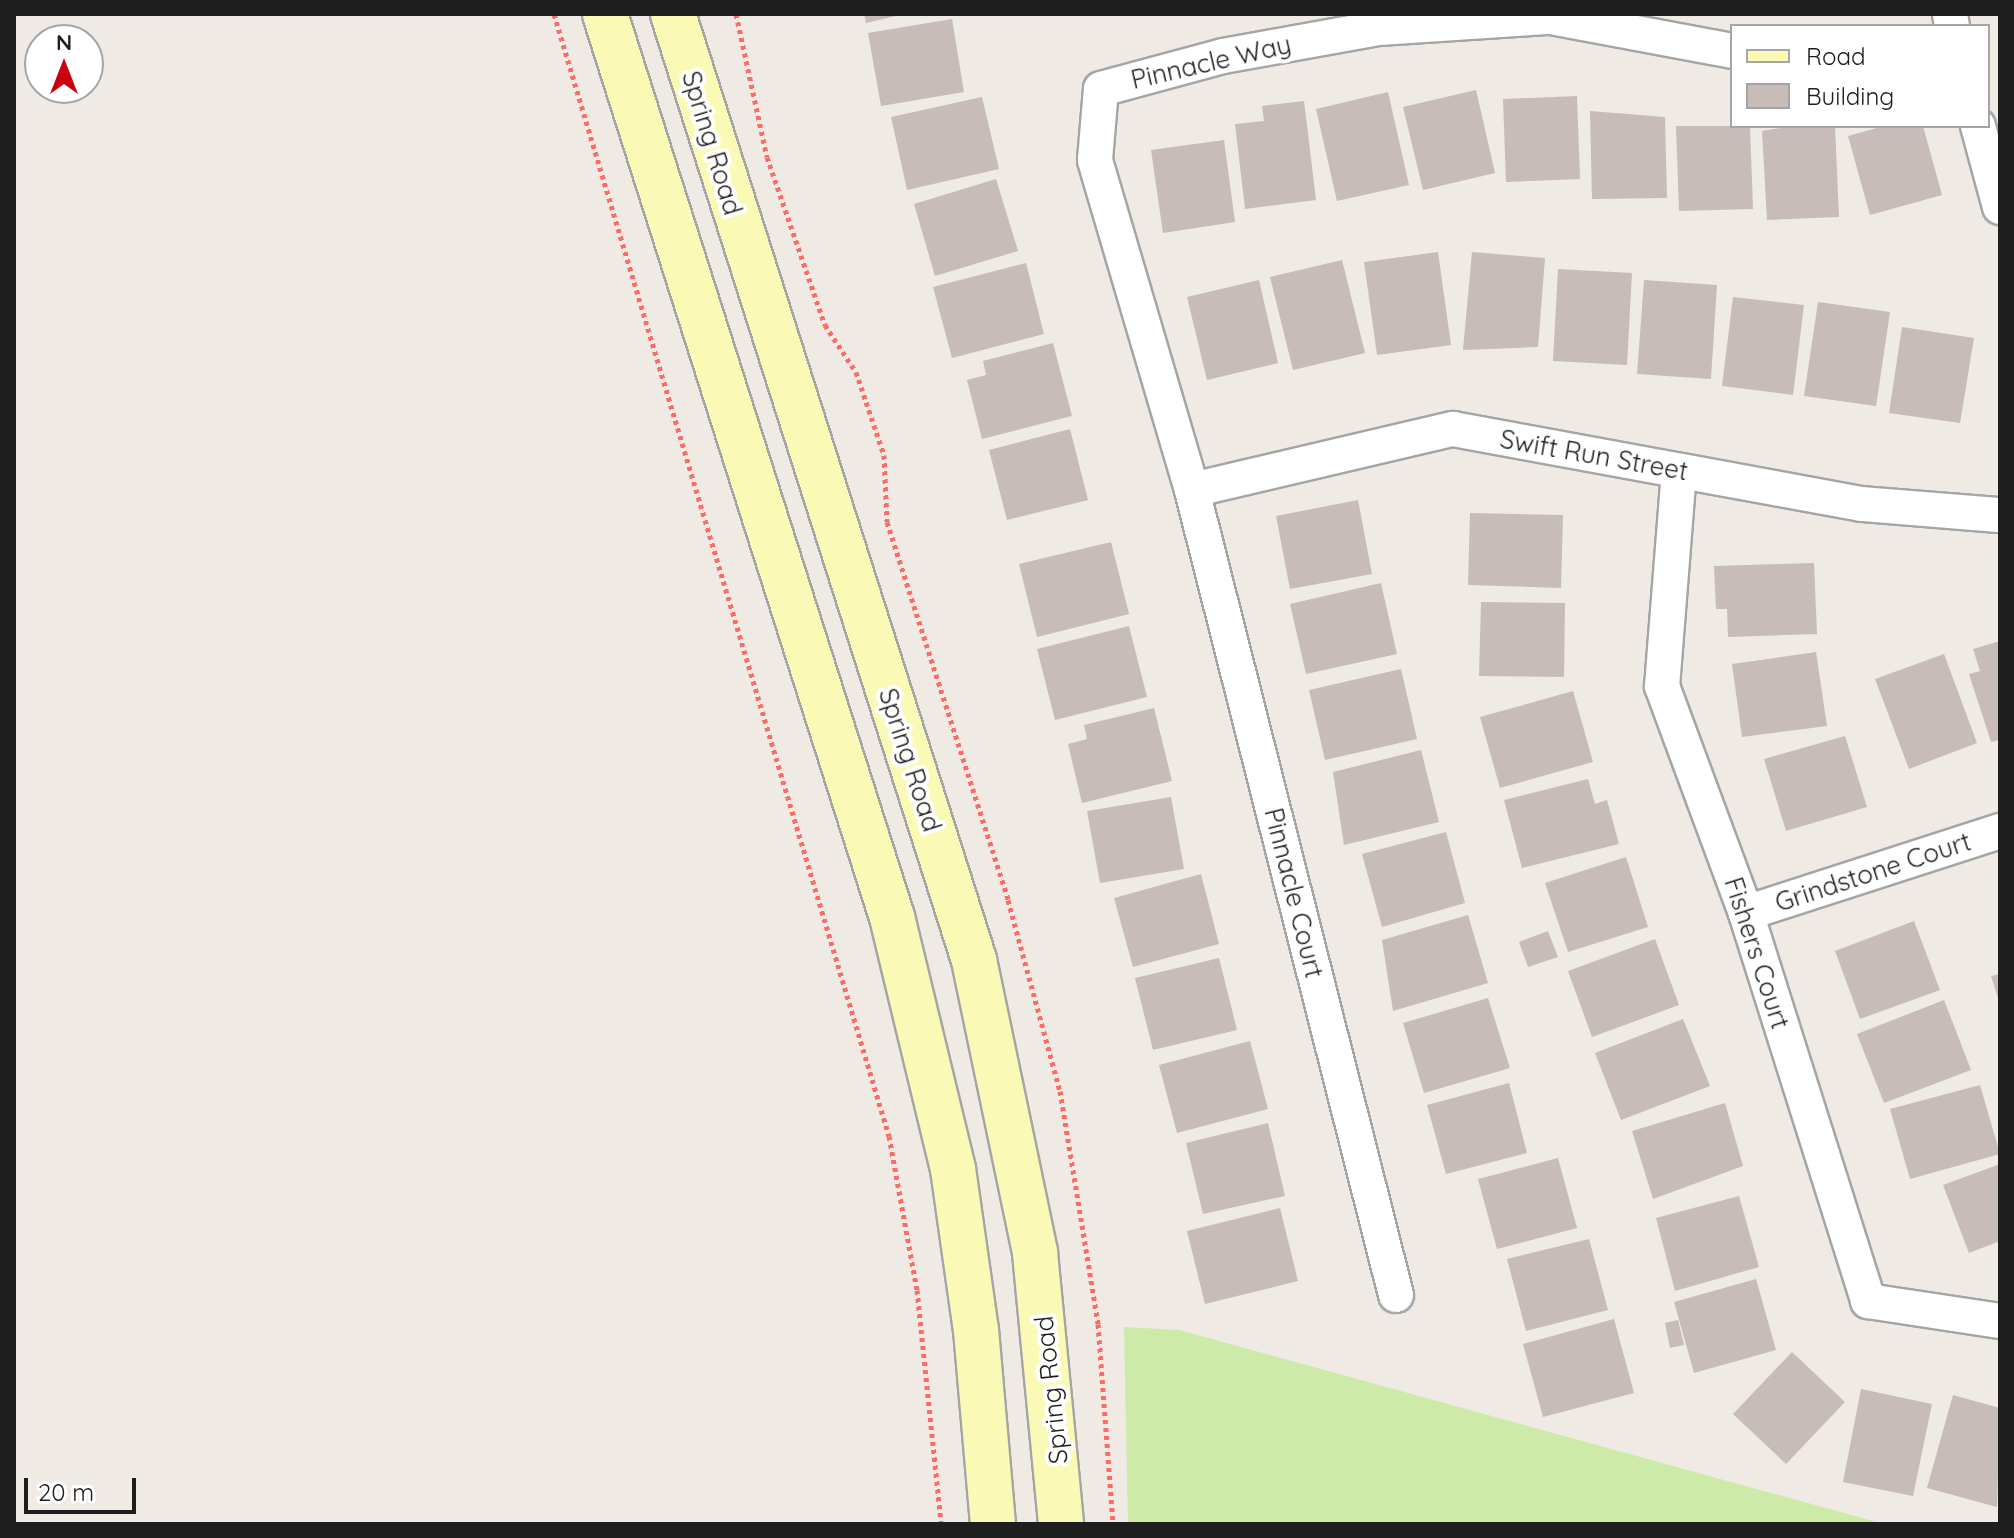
<!DOCTYPE html>
<html>
<head>
<meta charset="utf-8">
<style>
	body { margin:0 }
	#map { position:relative; width:2014px; height:1538px; overflow:hidden; background:#efeae3; font-family:Quicksand,sans-serif }
	div>[style] { position:absolute }
	[style*='--x'] { left:calc(var(--x)*1px); top:calc(var(--y)*1px); width:calc(var(--w)*1px); rotate:calc(var(--a)*1deg) }
	.grass>* { inset:0; background:#cdeaa8 }
	.building>* { inset:0; background:#c7bcb7 }
	.path>* { height:5px; margin-top:-2.5px; transform-origin:0; background:repeating-linear-gradient(90deg,#fc6c67 0 4px,transparent 0 8px) }
	.roads { filter:drop-shadow(2px 0 #a5a5a5) drop-shadow(-2px 0 #a5a5a5) drop-shadow(0 2px #a5a5a5) drop-shadow(0 -2px #a5a5a5) }
	.street>* { height:34px; margin:-17px; padding:0 17px; transform-origin:17px; border-radius:17px; background:#fff }
	.secondary>* { height:44px; margin:-22px; padding:0 22px; transform-origin:22px; border-radius:22px; background:#faf9b6 }
	span { translate:-50% -50%; white-space:nowrap; text-align:center; line-height:1.15; -webkit-text-stroke:8px #fff; paint-order:stroke }
	.street-label { font-size:26px; color:#1e1e1e }
	.frame { position:absolute; inset:0; border:16px solid #1e1e1e; pointer-events:none }
	.legend { position:absolute; left:1730px; top:24px; width:260px; height:104px; box-sizing:border-box; background:#fff; border:2px solid #a5a5a5; margin:0; padding:10px 14px; list-style:none; font-size:24px; color:#1e1e1e }
	.legend li { display:flex; align-items:center; gap:16px; height:40px }
	.legend b { width:40px; border:2px solid #a5a5a5 }
	.north { position:absolute; left:24px; top:24px; width:80px; height:80px; box-sizing:border-box; background:#fff; border:2px solid #a5a5a5; border-radius:50%; rotate:0deg; font-size:22px; font-weight:700; line-height:32px; text-align:center; color:#1e1e1e }
	.north::after { content:''; display:block; margin:auto; width:28px; height:36px; background:#cb000e; clip-path:polygon(50% 0,100% 100%,50% 72%,0 100%) }
	.scale { position:absolute; left:24px; top:1478px; width:112px; height:36px; box-sizing:border-box; border:4px solid #1e1e1e; border-top:0; padding-left:10px; font-size:24px; line-height:28px; white-space:nowrap; color:#1e1e1e; -webkit-text-stroke:6px #fff; paint-order:stroke }
</style>
</head>
<body>
<div id="map">
	<div class="grass">
		<div style="clip-path:polygon(1124px 1327px,1179px 1330px,1884px 1524px,1128px 1524px)"></div>
	</div>
	<div class="building">
		<div style="clip-path:polygon(864px 14px,899px 14px,900px 15px,866px 23px)"></div>
		<div style="clip-path:polygon(952px 19px,964px 92px,881px 106px,868px 33px)"></div>
		<div style="clip-path:polygon(1476px 90px,1495px 173px,1423px 190px,1403px 107px)"></div>
		<div style="clip-path:polygon(1388px 92px,1409px 185px,1337px 201px,1316px 109px)"></div>
		<div style="clip-path:polygon(1577px 96px,1580px 179px,1506px 182px,1503px 99px)"></div>
		<div style="clip-path:polygon(982px 97px,999px 169px,907px 190px,891px 117px)"></div>
		<div style="clip-path:polygon(1304px 101px,1316px 200px,1245px 209px,1235px 124px,1264px 121px,1262px 106px)"></div>
		<div style="clip-path:polygon(1590px 111px,1665px 117px,1667px 198px,1592px 199px)"></div>
		<div style="clip-path:polygon(1676px 126px,1750px 126px,1753px 209px,1679px 211px)"></div>
		<div style="clip-path:polygon(1793px 126px,1835px 126px,1839px 217px,1767px 220px,1762px 131px)"></div>
		<div style="clip-path:polygon(1884px 126px,1923px 126px,1942px 195px,1870px 215px,1848px 136px)"></div>
		<div style="clip-path:polygon(1224px 140px,1235px 222px,1163px 233px,1151px 150px)"></div>
		<div style="clip-path:polygon(996px 179px,1018px 251px,935px 276px,914px 204px)"></div>
		<div style="clip-path:polygon(1438px 252px,1451px 345px,1377px 355px,1364px 262px)"></div>
		<div style="clip-path:polygon(1472px 252px,1545px 258px,1538px 347px,1463px 350px)"></div>
		<div style="clip-path:polygon(1342px 260px,1365px 353px,1293px 370px,1270px 277px)"></div>
		<div style="clip-path:polygon(1026px 263px,1044px 334px,952px 358px,933px 287px)"></div>
		<div style="clip-path:polygon(1558px 269px,1632px 273px,1627px 365px,1553px 361px)"></div>
		<div style="clip-path:polygon(1259px 280px,1278px 363px,1207px 380px,1187px 297px)"></div>
		<div style="clip-path:polygon(1644px 280px,1717px 285px,1711px 379px,1637px 374px)"></div>
		<div style="clip-path:polygon(1733px 297px,1804px 305px,1793px 395px,1722px 386px)"></div>
		<div style="clip-path:polygon(1818px 302px,1890px 312px,1876px 406px,1804px 396px)"></div>
		<div style="clip-path:polygon(1902px 327px,1974px 338px,1960px 423px,1889px 413px)"></div>
		<div style="clip-path:polygon(1053px 343px,1072px 416px,982px 439px,967px 380px,986px 375px,983px 361px)"></div>
		<div style="clip-path:polygon(1070px 429px,1088px 500px,1007px 520px,989px 450px)"></div>
		<div style="clip-path:polygon(1358px 500px,1372px 574px,1290px 589px,1276px 516px)"></div>
		<div style="clip-path:polygon(1470px 513px,1563px 515px,1561px 588px,1468px 585px)"></div>
		<div style="clip-path:polygon(1111px 542px,1129px 614px,1037px 637px,1019px 564px)"></div>
		<div style="clip-path:polygon(1814px 563px,1817px 634px,1728px 637px,1727px 609px,1716px 609px,1714px 566px)"></div>
		<div style="clip-path:polygon(1381px 583px,1397px 654px,1306px 674px,1290px 604px)"></div>
		<div style="clip-path:polygon(1481px 602px,1565px 603px,1564px 677px,1479px 676px)"></div>
		<div style="clip-path:polygon(1129px 626px,1147px 697px,1055px 720px,1037px 649px)"></div>
		<div style="clip-path:polygon(2000px 641px,2000px 740px,1991px 742px,1969px 674px,1980px 671px,1973px 649px)"></div>
		<div style="clip-path:polygon(1816px 652px,1827px 726px,1742px 737px,1732px 664px)"></div>
		<div style="clip-path:polygon(1944px 654px,1977px 743px,1909px 769px,1875px 679px)"></div>
		<div style="clip-path:polygon(1401px 669px,1417px 739px,1325px 760px,1309px 690px)"></div>
		<div style="clip-path:polygon(1573px 691px,1593px 762px,1500px 788px,1480px 717px)"></div>
		<div style="clip-path:polygon(1154px 708px,1172px 781px,1082px 803px,1068px 744px,1087px 739px,1084px 725px)"></div>
		<div style="clip-path:polygon(1845px 736px,1867px 807px,1786px 831px,1764px 759px)"></div>
		<div style="clip-path:polygon(1421px 750px,1439px 822px,1344px 845px,1333px 772px)"></div>
		<div style="clip-path:polygon(1588px 779px,1595px 804px,1607px 800px,1619px 844px,1522px 868px,1504px 800px)"></div>
		<div style="clip-path:polygon(1171px 797px,1184px 869px,1100px 883px,1087px 811px)"></div>
		<div style="clip-path:polygon(1446px 832px,1465px 903px,1382px 927px,1362px 854px)"></div>
		<div style="clip-path:polygon(1626px 857px,1648px 927px,1568px 952px,1545px 883px)"></div>
		<div style="clip-path:polygon(1201px 874px,1219px 944px,1133px 967px,1114px 898px)"></div>
		<div style="clip-path:polygon(1468px 915px,1488px 983px,1393px 1011px,1382px 940px)"></div>
		<div style="clip-path:polygon(1914px 921px,1940px 990px,1860px 1019px,1835px 951px)"></div>
		<div style="clip-path:polygon(1548px 931px,1558px 957px,1528px 967px,1519px 942px)"></div>
		<div style="clip-path:polygon(1655px 939px,1679px 1005px,1592px 1037px,1568px 971px)"></div>
		<div style="clip-path:polygon(1219px 958px,1237px 1030px,1153px 1050px,1135px 978px)"></div>
		<div style="clip-path:polygon(2000px 974px,2000px 1001px,1999px 1001px,1991px 976px)"></div>
		<div style="clip-path:polygon(1488px 998px,1510px 1068px,1424px 1093px,1403px 1023px)"></div>
		<div style="clip-path:polygon(1944px 1000px,1971px 1070px,1884px 1103px,1857px 1034px)"></div>
		<div style="clip-path:polygon(1683px 1019px,1710px 1086px,1621px 1120px,1595px 1053px)"></div>
		<div style="clip-path:polygon(1250px 1041px,1268px 1109px,1177px 1133px,1159px 1065px)"></div>
		<div style="clip-path:polygon(1509px 1083px,1527px 1153px,1446px 1174px,1427px 1105px)"></div>
		<div style="clip-path:polygon(1980px 1085px,2000px 1154px,1910px 1179px,1890px 1109px)"></div>
		<div style="clip-path:polygon(1725px 1103px,1743px 1166px,1653px 1199px,1632px 1131px)"></div>
		<div style="clip-path:polygon(1268px 1123px,1285px 1196px,1203px 1214px,1186px 1143px)"></div>
		<div style="clip-path:polygon(1558px 1158px,1577px 1228px,1497px 1249px,1478px 1179px)"></div>
		<div style="clip-path:polygon(2000px 1164px,2000px 1241px,1969px 1253px,1943px 1185px)"></div>
		<div style="clip-path:polygon(1739px 1196px,1759px 1267px,1675px 1291px,1656px 1218px)"></div>
		<div style="clip-path:polygon(1280px 1208px,1298px 1281px,1205px 1304px,1187px 1231px)"></div>
		<div style="clip-path:polygon(1589px 1239px,1608px 1310px,1526px 1331px,1507px 1259px)"></div>
		<div style="clip-path:polygon(1756px 1279px,1776px 1350px,1694px 1373px,1674px 1302px)"></div>
		<div style="clip-path:polygon(1614px 1319px,1634px 1393px,1543px 1417px,1523px 1344px)"></div>
		<div style="clip-path:polygon(1678px 1320px,1684px 1345px,1670px 1348px,1665px 1323px)"></div>
		<div style="clip-path:polygon(1792px 1352px,1845px 1402px,1786px 1464px,1733px 1414px)"></div>
		<div style="clip-path:polygon(1861px 1389px,1932px 1404px,1913px 1496px,1843px 1482px)"></div>
		<div style="clip-path:polygon(1953px 1395px,2000px 1408px,1997px 1507px,1927px 1488px)"></div>
	</div>
	<div class="path">
		<div style="--x:554;--y:14;--w:1171;--a:73.38"></div>
		<div style="--x:889;--y:1136;--w:157;--a:79.7"></div>
		<div style="--x:917;--y:1290;--w:235;--a:84.1"></div>
		<div style="--x:736;--y:14;--w:146;--a:77.8"></div>
		<div style="--x:767;--y:157;--w:178;--a:71"></div>
		<div style="--x:825;--y:325;--w:56;--a:56.6"></div>
		<div style="--x:856;--y:372;--w:88;--a:71.4"></div>
		<div style="--x:884;--y:455;--w:67;--a:87.4"></div>
		<div style="--x:887;--y:522;--w:397;--a:72.2"></div>
		<div style="--x:1008;--y:900;--w:198;--a:74.8"></div>
		<div style="--x:1060;--y:1091;--w:236;--a:80.7"></div>
		<div style="--x:1098;--y:1324;--w:201;--a:85.7"></div>
	</div>
	<div class="roads">
		<div class="street">
			<div style="--x:1950;--y:14;--w:12;--a:81"></div>
			<div style="--x:1978;--y:126;--w:84;--a:74.8"></div>
			<div style="--x:1679;--y:471;--w:216;--a:94.5"></div>
			<div style="--x:1662;--y:686;--w:242;--a:69.7"></div>
			<div style="--x:1746;--y:913;--w:407;--a:72.5"></div>
			<div style="--x:1868;--y:1301;--w:134;--a:8.6"></div>
			<div style="--x:1192;--y:490;--w:268;--a:-13.2"></div>
			<div style="--x:1453;--y:429;--w:416;--a:10.4"></div>
			<div style="--x:1862;--y:504;--w:138;--a:4.6"></div>
			<div style="--x:1746;--y:913;--w:267;--a:-17.9"></div>
			<div style="--x:1396;--y:1295;--w:830;--a:-104.22"></div>
			<div style="--x:1192;--y:490;--w:344;--a:-106.4"></div>
			<div style="--x:1095;--y:160;--w:71;--a:-85.2"></div>
			<div style="--x:1101;--y:89;--w:126;--a:-15.1"></div>
			<div style="--x:1223;--y:56;--w:158;--a:-10.2"></div>
			<div style="--x:1379;--y:28;--w:172;--a:-3.7"></div>
			<div style="--x:1551;--y:17;--w:184;--a:10.6"></div>
		</div>
		<div class="secondary">
			<div style="--x:605;--y:14;--w:948;--a:72.37"></div>
			<div style="--x:892;--y:917;--w:259;--a:76.4"></div>
			<div style="--x:953;--y:1169;--w:163;--a:81.9"></div>
			<div style="--x:976;--y:1330;--w:195;--a:85"></div>
			<div style="--x:673;--y:14;--w:993;--a:72.35"></div>
			<div style="--x:974;--y:960;--w:299;--a:78.2"></div>
			<div style="--x:1035;--y:1253;--w:272;--a:84.5"></div>
		</div>
	</div>
	<div class="street-label">
		<span style="left:1211px;top:62px;rotate:-13deg">Pinnacle Way</span>
		<span style="left:712px;top:143px;rotate:73deg">Spring Road</span>
		<span style="left:1594px;top:455px;rotate:10deg">Swift Run Street</span>
		<span style="left:910px;top:760px;rotate:72deg">Spring Road</span>
		<span style="left:1873px;top:872px;rotate:-18deg">Grindstone Court</span>
		<span style="left:1294px;top:893px;rotate:76deg">Pinnacle Court</span>
		<span style="left:1757px;top:953px;rotate:72deg">Fishers Court</span>
		<span style="left:1051px;top:1390px;rotate:-96deg">Spring Road</span>
	</div>
	<div class="frame"></div>
	<ul class="legend">
	<li><b style="height:10px;background:#faf9b6"></b>Road</li>
	<li><b style="height:22px;background:#c7bcb7"></b>Building</li>
	</ul>
	<div class="north">N</div>
	<div class="scale">20 m</div>
</div>
</body>
</html>
